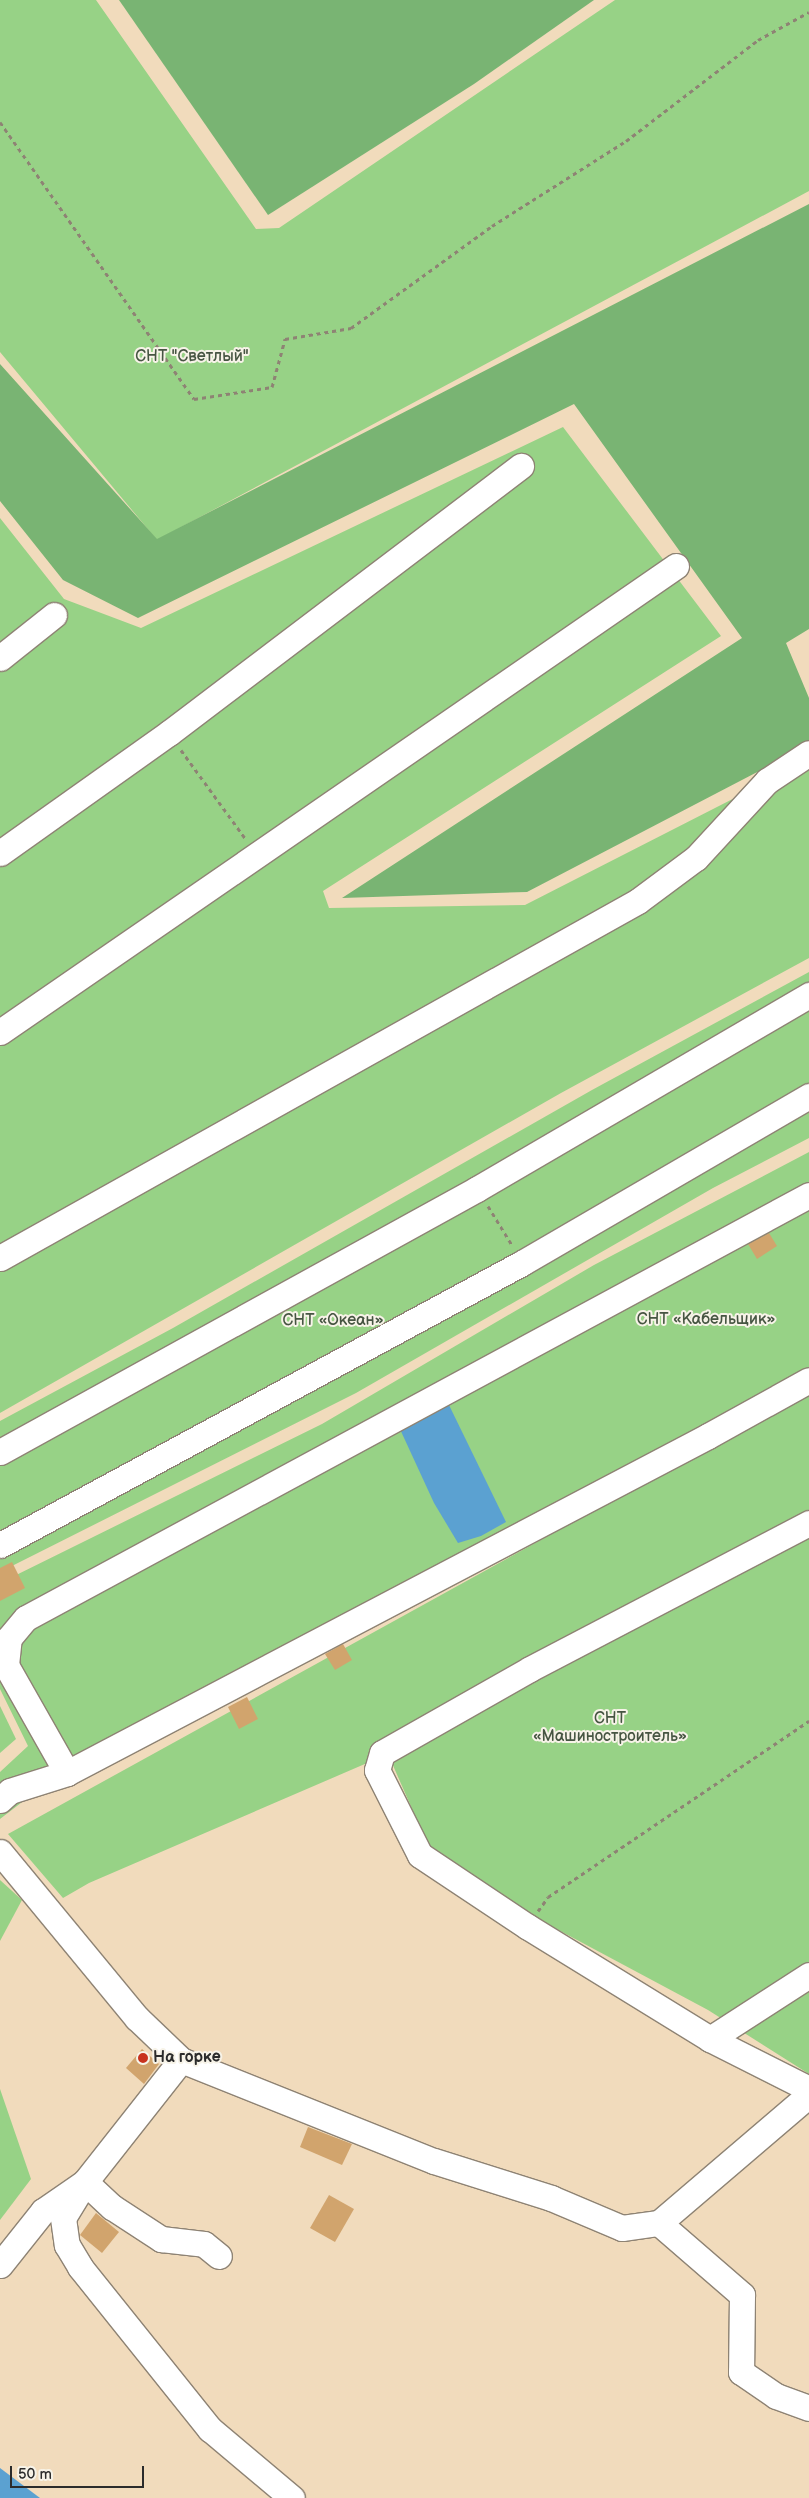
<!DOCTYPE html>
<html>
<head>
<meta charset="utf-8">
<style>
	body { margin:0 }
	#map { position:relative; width:809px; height:2498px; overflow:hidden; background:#f1dbbc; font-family:"Balsamiq Sans",sans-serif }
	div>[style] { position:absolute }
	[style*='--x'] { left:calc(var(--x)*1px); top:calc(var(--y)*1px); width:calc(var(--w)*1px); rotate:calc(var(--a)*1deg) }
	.green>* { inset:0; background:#97d286 }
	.forest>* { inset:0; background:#79b473 }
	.water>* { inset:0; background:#5ba1d1 }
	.building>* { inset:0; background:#d1a46d }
	.path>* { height:3px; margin-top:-1.5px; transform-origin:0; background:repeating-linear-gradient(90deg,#8e8374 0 4px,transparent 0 8px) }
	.roads { filter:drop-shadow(1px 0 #8e8374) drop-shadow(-1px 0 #8e8374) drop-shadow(0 1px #8e8374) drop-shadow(0 -1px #8e8374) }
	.minor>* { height:25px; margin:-12.5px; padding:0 12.5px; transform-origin:12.5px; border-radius:12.5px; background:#fff }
	.dots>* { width:14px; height:14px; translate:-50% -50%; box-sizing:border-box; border:2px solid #f7f3e8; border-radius:50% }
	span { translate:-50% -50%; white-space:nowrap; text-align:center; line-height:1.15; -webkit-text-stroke:4px #f7f3e8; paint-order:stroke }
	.park-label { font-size:16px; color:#465542 }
	.poi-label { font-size:16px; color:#2b2b2b; font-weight:700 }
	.left { translate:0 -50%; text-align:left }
	.scale { position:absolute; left:10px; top:2466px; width:134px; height:22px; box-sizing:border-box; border:2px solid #2b2b2b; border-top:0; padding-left:6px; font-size:15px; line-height:18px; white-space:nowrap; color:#2b2b2b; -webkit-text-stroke:4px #f7f3e8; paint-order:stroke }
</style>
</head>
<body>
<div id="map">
	<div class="green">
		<div style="clip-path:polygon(0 0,96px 0,256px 229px,279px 228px,615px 0,809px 0,809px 191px,157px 540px,0 352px)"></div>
		<div style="clip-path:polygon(563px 427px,721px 636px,323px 891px,329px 908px,525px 905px,809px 760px,809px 958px,561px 1093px,0 1413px,0 518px,64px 599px,141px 628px)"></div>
		<div style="clip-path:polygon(809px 972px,809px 1138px,713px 1188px,356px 1393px,0 1572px,0 1421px,173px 1328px,592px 1090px)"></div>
		<div style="clip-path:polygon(809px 1152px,809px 1382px,77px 1760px,0 1819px,0 1772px,28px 1746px,0 1689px,0 1583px,322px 1424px,594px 1265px)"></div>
		<div style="clip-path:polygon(809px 1392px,809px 2074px,708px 2010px,549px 1925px,430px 1850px,388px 1754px,89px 1883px,63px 1898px,8px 1834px)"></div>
		<div style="clip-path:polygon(0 1706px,16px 1739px,0 1753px)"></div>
		<div style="clip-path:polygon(0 1880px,22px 1900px,0 1941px)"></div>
		<div style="clip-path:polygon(0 2089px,31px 2179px,0 2220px)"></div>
	</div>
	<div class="forest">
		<div style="clip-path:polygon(119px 0,594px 0,474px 84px,268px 215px)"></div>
		<div style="clip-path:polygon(809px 204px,809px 629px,786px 643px,809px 698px,809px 745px,527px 892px,342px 898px,742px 638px,574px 404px,138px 618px,63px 580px,0 501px,0 364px,157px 539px)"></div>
	</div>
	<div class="water">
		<div style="clip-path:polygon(448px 1403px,506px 1522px,481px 1536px,458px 1543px,434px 1503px,399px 1427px)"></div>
		<div style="clip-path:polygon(0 2468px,40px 2498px,0 2498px)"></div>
	</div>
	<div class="building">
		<div style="clip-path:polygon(769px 1233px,777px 1246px,757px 1259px,748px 1244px)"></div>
		<div style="clip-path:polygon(12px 1562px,25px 1588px,0 1601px,0 1568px)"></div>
		<div style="clip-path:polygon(343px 1644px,352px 1660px,335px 1670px,325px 1654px)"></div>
		<div style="clip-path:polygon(247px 1697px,258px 1719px,239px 1729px,228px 1707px)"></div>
		<div style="clip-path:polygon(142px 2049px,159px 2064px,144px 2084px,126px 2068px)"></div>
		<div style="clip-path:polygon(308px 2127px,352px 2144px,342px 2165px,300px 2147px)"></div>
		<div style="clip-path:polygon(329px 2195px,354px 2209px,335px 2242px,310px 2228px)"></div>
		<div style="clip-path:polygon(96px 2213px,119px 2232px,102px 2253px,80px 2235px)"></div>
	</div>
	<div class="path">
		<div style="--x:0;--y:122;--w:338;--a:55"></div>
		<div style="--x:194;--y:399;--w:79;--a:-8.7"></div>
		<div style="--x:272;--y:387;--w:50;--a:-74.8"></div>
		<div style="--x:285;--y:339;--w:67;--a:-9.5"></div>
		<div style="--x:351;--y:328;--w:174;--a:-35.9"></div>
		<div style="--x:492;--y:226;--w:159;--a:-32.4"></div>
		<div style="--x:626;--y:141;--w:166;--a:-37.4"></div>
		<div style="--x:758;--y:40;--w:58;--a:-28.8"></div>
		<div style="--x:181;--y:750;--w:109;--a:54"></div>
		<div style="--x:488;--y:1206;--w:46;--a:58.4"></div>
		<div style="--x:538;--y:1911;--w:17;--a:-54"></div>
		<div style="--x:548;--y:1897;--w:315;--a:-34"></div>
	</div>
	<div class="roads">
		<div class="minor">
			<div style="--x:0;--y:658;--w:69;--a:-38.5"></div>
			<div style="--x:0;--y:853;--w:207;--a:-35.4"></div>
			<div style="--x:169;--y:733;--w:442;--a:-37.2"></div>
			<div style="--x:0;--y:1032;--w:821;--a:-34.58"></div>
			<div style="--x:0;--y:1258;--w:731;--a:-29.23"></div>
			<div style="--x:638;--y:901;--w:72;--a:-36.6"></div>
			<div style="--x:696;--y:858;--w:105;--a:-47.3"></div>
			<div style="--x:767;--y:781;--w:50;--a:-33.7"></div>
			<div style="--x:0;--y:1452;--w:545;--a:-28.87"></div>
			<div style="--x:477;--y:1189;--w:385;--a:-30.3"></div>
			<div style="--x:809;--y:1523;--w:315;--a:152.4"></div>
			<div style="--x:530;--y:1669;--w:170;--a:150.4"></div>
			<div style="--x:382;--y:1753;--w:18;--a:106"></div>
			<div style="--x:377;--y:1770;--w:95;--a:63.2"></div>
			<div style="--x:420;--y:1855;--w:130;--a:33.7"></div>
			<div style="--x:528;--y:1927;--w:214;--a:31.6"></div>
			<div style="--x:710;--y:2039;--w:111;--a:26.8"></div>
			<div style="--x:0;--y:1545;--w:593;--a:-28.38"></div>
			<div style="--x:522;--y:1263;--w:332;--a:-30.2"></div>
			<div style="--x:67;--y:1773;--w:124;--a:-119.5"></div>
			<div style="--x:6;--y:1665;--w:27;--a:-84"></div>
			<div style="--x:9;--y:1638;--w:26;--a:-50"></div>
			<div style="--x:26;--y:1618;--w:890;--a:-28.38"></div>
			<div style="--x:0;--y:1800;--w:13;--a:-42"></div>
			<div style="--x:10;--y:1791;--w:60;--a:-17.5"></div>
			<div style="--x:67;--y:1773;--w:724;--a:-27.73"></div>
			<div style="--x:708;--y:1436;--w:115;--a:-29"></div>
			<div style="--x:0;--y:1852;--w:215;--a:50.5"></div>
			<div style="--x:137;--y:2018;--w:61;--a:43.7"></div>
			<div style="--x:181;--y:2060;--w:272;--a:21.8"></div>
			<div style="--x:434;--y:2161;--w:123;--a:17.5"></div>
			<div style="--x:551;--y:2198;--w:77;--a:22.9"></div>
			<div style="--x:622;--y:2228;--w:37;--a:-8"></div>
			<div style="--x:659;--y:2223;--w:197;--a:-40.5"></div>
			<div style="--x:710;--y:2039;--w:118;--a:-32.9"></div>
			<div style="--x:181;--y:2060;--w:155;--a:128.2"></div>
			<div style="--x:85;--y:2182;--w:42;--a:121.4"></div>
			<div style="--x:63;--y:2218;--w:27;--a:82"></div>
			<div style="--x:67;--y:2245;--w:26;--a:59"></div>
			<div style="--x:80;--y:2267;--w:208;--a:51.3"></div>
			<div style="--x:210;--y:2429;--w:107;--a:40.1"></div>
			<div style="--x:659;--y:2223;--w:110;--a:40.9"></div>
			<div style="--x:742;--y:2295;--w:77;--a:90.7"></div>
			<div style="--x:741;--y:2372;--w:42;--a:34.4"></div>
			<div style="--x:776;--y:2396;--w:35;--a:20"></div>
			<div style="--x:0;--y:2265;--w:69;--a:-51.5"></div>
			<div style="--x:43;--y:2211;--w:51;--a:-34.6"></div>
			<div style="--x:85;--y:2182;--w:37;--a:43"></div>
			<div style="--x:112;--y:2207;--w:59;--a:33.1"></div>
			<div style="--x:161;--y:2239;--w:43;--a:6.6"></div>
			<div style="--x:204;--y:2244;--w:19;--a:39"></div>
		</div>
	</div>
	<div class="dots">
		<div style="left:143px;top:2058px;background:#c8321e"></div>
	</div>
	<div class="park-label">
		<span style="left:192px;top:357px">СНТ "Светлый"</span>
		<span style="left:706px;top:1320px">СНТ «Кабельщик»</span>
		<span style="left:333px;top:1321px">СНТ «Океан»</span>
		<span style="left:610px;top:1728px">СНТ<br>«Машиностроитель»</span>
	</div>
	<div class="poi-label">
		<span class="left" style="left:153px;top:2058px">На горке</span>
	</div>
	<div class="scale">50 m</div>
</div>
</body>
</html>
